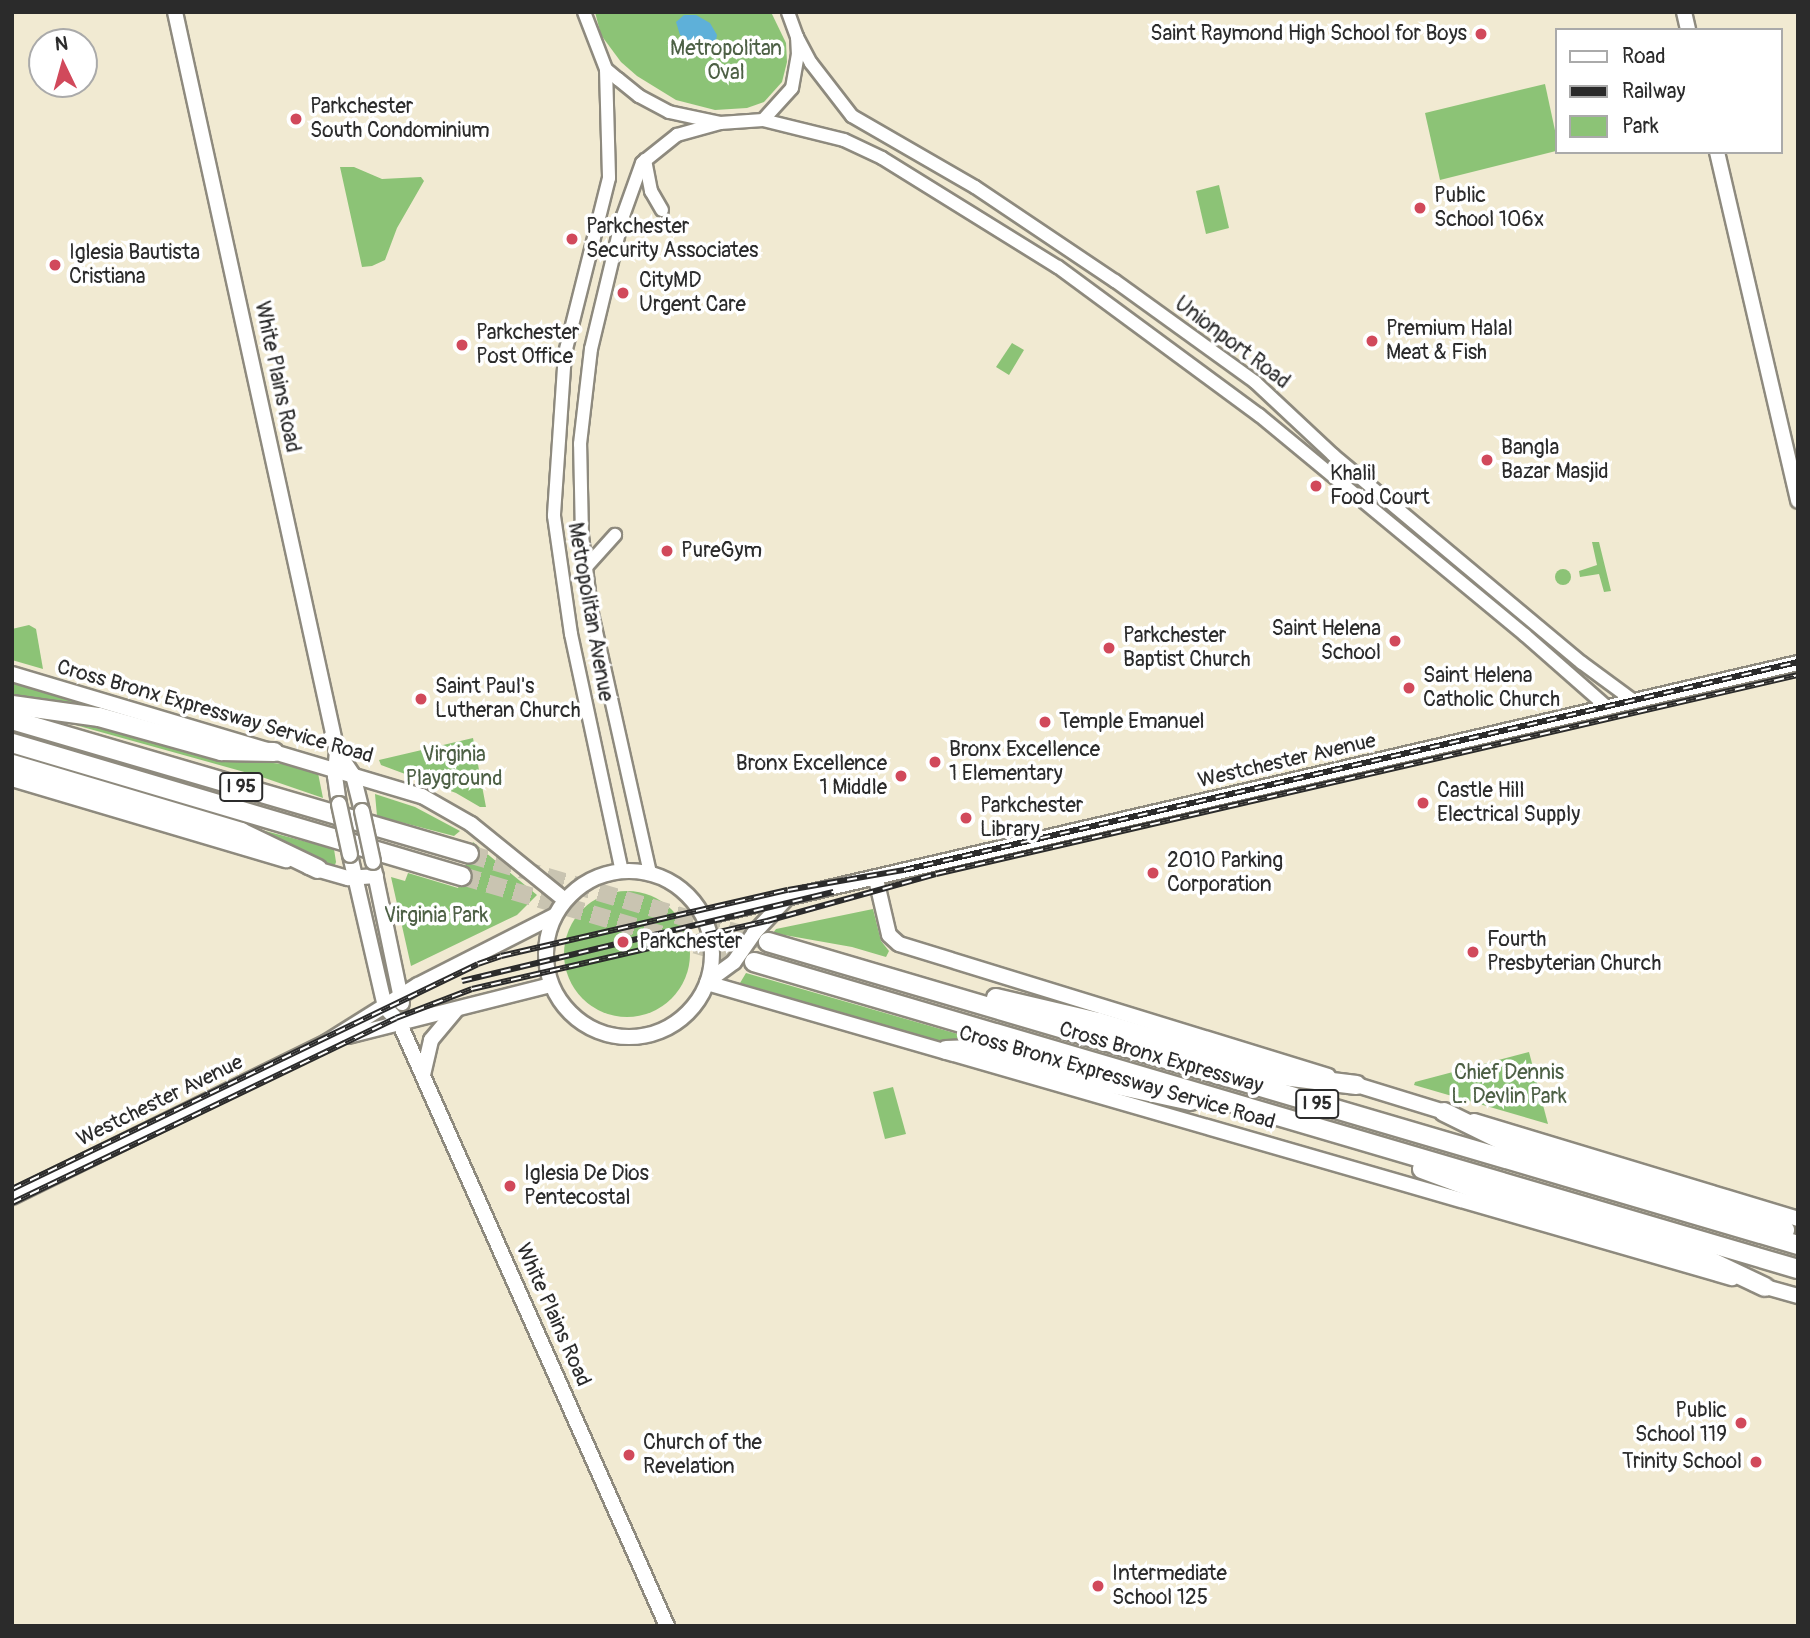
<!DOCTYPE html>
<html>
<head>
<meta charset="utf-8">
<style>
	body { margin:0 }
	#map { position:relative; width:1810px; height:1638px; overflow:hidden; background:#f1ead2; font-family:Pangolin,sans-serif }
	div>[style] { position:absolute }
	[style*='--x'] { left:calc(var(--x)*1px); top:calc(var(--y)*1px); width:calc(var(--w)*1px); rotate:calc(var(--a)*1deg) }
	.green>* { inset:0; background:#8cc376 }
	.round { border-radius:50% }
	.water>* { inset:0; background:#5eb0d9 }
	.motorway-tunnel>* { height:18px; margin-top:-9px; transform-origin:0; background:repeating-linear-gradient(90deg,#c9c4b1 0 18px,transparent 0 27px) }
	.roads { filter:drop-shadow(2px 0 #8e8a7e) drop-shadow(-2px 0 #8e8a7e) drop-shadow(0 2px #8e8a7e) drop-shadow(0 -2px #8e8a7e) }
	.tertiary>* { height:12px; margin:-6px; padding:0 6px; transform-origin:6px; border-radius:6px; background:#fff }
	.secondary>* { height:14px; margin:-7px; padding:0 7px; transform-origin:7px; border-radius:7px; background:#fff }
	.secondary>.ring { margin:-7px; padding:0; box-sizing:content-box; background:none; border:14px solid #fff; border-radius:50% }
	.motorway>* { height:18px; margin:-9px; padding:0 9px; transform-origin:9px; border-radius:9px; background:#fff }
	.rail>* { height:6px; margin-top:-3px; transform-origin:0; background:repeating-linear-gradient(90deg,#fff 0 10px,#2b2b2b 0 20px); box-sizing:border-box; border-block:2px solid #2b2b2b }
	.bridges { filter:drop-shadow(2px 0 #8e8a7e) drop-shadow(-2px 0 #8e8a7e) drop-shadow(0 2px #8e8a7e) drop-shadow(0 -2px #8e8a7e) }
	.secondary-bridge>* { height:14px; margin:-7px; padding:0 7px; transform-origin:7px; border-radius:7px; background:#fff }
	.dots>* { width:19px; height:19px; translate:-50% -50%; box-sizing:border-box; border:4px solid #fff; border-radius:50% }
	span { translate:-50% -50%; white-space:nowrap; text-align:center; line-height:1.15; -webkit-text-stroke:7px #fff; paint-order:stroke }
	.shield-label span { padding:2px 5px; background:#fff; border:2px solid; border-radius:5px; -webkit-text-stroke-width:0 }
	.shield-label { font-size:19px; color:#2b2b2b; font-weight:700 }
	.poi-label { font-size:21px; color:#2b2b2b }
	.right { translate:-100% -50%; text-align:right }
	.left { translate:0 -50%; text-align:left }
	.park-label { font-size:21px; color:#4d6045 }
	.street-label { font-size:21px; color:#2b2b2b }
	.frame { position:absolute; inset:0; border:14px solid #2b2b2b; pointer-events:none }
	.legend { position:absolute; left:1555px; top:28px; width:228px; height:126px; box-sizing:border-box; background:#fff; border:2px solid #aaa; margin:0; padding:9px 12px; list-style:none; font-size:21px; color:#2b2b2b }
	.legend li { display:flex; align-items:center; gap:14px; height:35px }
	.legend b { width:35px; border:2px solid #aaa }
	.north { position:absolute; left:28px; top:28px; width:70px; height:70px; box-sizing:border-box; background:#fff; border:2px solid #aaa; border-radius:50%; rotate:355deg; font-size:19px; font-weight:700; line-height:28px; text-align:center; color:#2b2b2b }
	.north::after { content:''; display:block; margin:auto; width:24px; height:32px; background:#d1495b; clip-path:polygon(50% 0,100% 100%,50% 72%,0 100%) }
</style>
</head>
<body>
<div id="map">
	<div class="green">
		<div style="clip-path:polygon(595px 12px,771px 12px,786px 43px,787px 62px,782px 82px,764px 102px,747px 108px,715px 110px,676px 100px,637px 76px,621px 62px,601px 35px)"></div>
		<div style="clip-path:polygon(1545px 84px,1556px 135px,1556px 151px,1440px 180px,1425px 113px)"></div>
		<div style="clip-path:polygon(340px 167px,354px 167px,382px 179px,421px 177px,424px 181px,397px 228px,385px 260px,372px 266px,362px 267px)"></div>
		<div style="clip-path:polygon(1219px 185px,1229px 228px,1206px 234px,1196px 191px)"></div>
		<div style="clip-path:polygon(1012px 343px,1024px 350px,1009px 375px,996px 367px)"></div>
		<div style="clip-path:polygon(1592px 542px,1599px 542px,1611px 591px,1604px 592px,1599px 574px,1580px 577px,1579px 571px,1597px 565px)"></div>
		<div class="round" style="left:1555px;top:569px;width:16px;height:16px"></div>
		<div style="clip-path:polygon(29px 625px,36px 629px,43px 669px,12px 660px,12px 629px)"></div>
		<div style="clip-path:polygon(12px 682px,112px 712px,12px 697px)"></div>
		<div style="clip-path:polygon(43px 716px,84px 721px,218px 758px,284px 764px,318px 773px,323px 798px,259px 776px)"></div>
		<div style="clip-path:polygon(473px 738px,486px 807px,480px 807px,456px 793px,381px 765px,379px 760px)"></div>
		<div style="clip-path:polygon(375px 794px,415px 807px,460px 831px,454px 836px,377px 816px)"></div>
		<div style="clip-path:polygon(224px 820px,334px 849px,336px 862px,335px 865px,313px 859px)"></div>
		<div style="clip-path:polygon(473px 842px,537px 895px,517px 915px,411px 966px,391px 877px,405px 881px,408px 873px,458px 888px)"></div>
		<div class="round" style="left:564px;top:891px;width:126px;height:126px"></div>
		<div style="clip-path:polygon(873px 909px,881px 941px,889px 951px,886px 957px,852px 947px,773px 933px,776px 929px)"></div>
		<div style="clip-path:polygon(746px 973px,996px 1045px,932px 1040px,740px 983px)"></div>
		<div style="clip-path:polygon(1529px 1052px,1548px 1124px,1414px 1085px,1415px 1082px)"></div>
		<div style="clip-path:polygon(893px 1087px,906px 1134px,885px 1139px,873px 1092px)"></div>
	</div>
	<div class="water">
		<div style="clip-path:polygon(684px 15px,696px 15px,710px 23px,717px 35px,715px 46px,700px 48px,680px 35px,676px 22px)"></div>
	</div>
	<div class="motorway-tunnel">
		<div style="--x:469;--y:854;--w:308;--a:16.4"></div>
		<div style="--x:462;--y:876;--w:301;--a:16.4"></div>
	</div>
	<div class="roads">
		<div class="tertiary">
			<div style="--x:584;--y:12;--w:61;--a:68.9"></div>
			<div style="--x:606;--y:69;--w:16;--a:40"></div>
			<div style="--x:618;--y:79;--w:27;--a:39"></div>
			<div style="--x:639;--y:96;--w:34;--a:28"></div>
			<div style="--x:669;--y:112;--w:52;--a:12.2"></div>
			<div style="--x:720;--y:123;--w:43;--a:-4"></div>
			<div style="--x:763;--y:120;--w:43;--a:-47.8"></div>
			<div style="--x:792;--y:88;--w:34;--a:-80"></div>
			<div style="--x:798;--y:55;--w:18;--a:-93"></div>
			<div style="--x:797;--y:37;--w:27;--a:-110"></div>
			<div style="--x:797;--y:37;--w:30;--a:62"></div>
			<div style="--x:811;--y:63;--w:67;--a:52.3"></div>
			<div style="--x:852;--y:116;--w:142;--a:30"></div>
			<div style="--x:975;--y:187;--w:169;--a:33.9"></div>
			<div style="--x:1115;--y:281;--w:173;--a:35.8"></div>
			<div style="--x:1255;--y:382;--w:107;--a:43.1"></div>
			<div style="--x:1333;--y:455;--w:324;--a:39.9"></div>
			<div style="--x:1582;--y:663;--w:66;--a:36.3"></div>
			<div style="--x:606;--y:69;--w:109;--a:88.4"></div>
			<div style="--x:609;--y:178;--w:180;--a:104.1"></div>
			<div style="--x:565;--y:353;--w:163;--a:93.9"></div>
			<div style="--x:554;--y:516;--w:119;--a:81.8"></div>
			<div style="--x:571;--y:634;--w:242;--a:77.9"></div>
			<div style="--x:763;--y:120;--w:83;--a:13.9"></div>
			<div style="--x:844;--y:140;--w:42;--a:25.3"></div>
			<div style="--x:882;--y:158;--w:207;--a:31.8"></div>
			<div style="--x:1058;--y:267;--w:250;--a:36.4"></div>
			<div style="--x:1259;--y:415;--w:345;--a:39.6"></div>
			<div style="--x:1525;--y:635;--w:111;--a:41.3"></div>
			<div style="--x:645;--y:160;--w:32;--a:79"></div>
			<div style="--x:651;--y:191;--w:22;--a:60"></div>
			<div style="--x:587;--y:566;--w:42;--a:-47.9"></div>
			<div style="--x:650;--y:873;--w:271;--a:-102.6"></div>
			<div style="--x:591;--y:608;--w:73;--a:-97.1"></div>
			<div style="--x:582;--y:536;--w:92;--a:-91.2"></div>
			<div style="--x:580;--y:444;--w:96;--a:-83.4"></div>
			<div style="--x:591;--y:349;--w:137;--a:-76.5"></div>
			<div style="--x:623;--y:216;--w:56;--a:-70.3"></div>
			<div style="--x:642;--y:163;--w:45;--a:-38.7"></div>
			<div style="--x:677;--y:135;--w:45;--a:-15.6"></div>
		</div>
		<div class="secondary">
			<div style="--x:175;--y:12;--w:757;--a:77.64"></div>
			<div style="--x:337;--y:751;--w:25;--a:95"></div>
			<div style="--x:335;--y:776;--w:28;--a:82"></div>
			<div style="--x:1684;--y:12;--w:18;--a:77"></div>
			<div style="--x:1717;--y:152;--w:358;--a:76.9"></div>
			<div style="--x:12;--y:674;--w:428;--a:16.6"></div>
			<div style="--x:422;--y:796;--w:56;--a:29.7"></div>
			<div style="--x:471;--y:824;--w:121;--a:39"></div>
			<div style="--x:337;--y:751;--w:29;--a:56"></div>
			<div style="--x:353;--y:775;--w:37;--a:76"></div>
			<div style="--x:12;--y:779;--w:286;--a:16.5"></div>
			<div style="--x:350;--y:855;--w:156;--a:77"></div>
			<div style="--x:385;--y:1007;--w:21;--a:47"></div>
			<div style="--x:399;--y:1022;--w:661;--a:66.07"></div>
			<div style="--x:309;--y:867;--w:41;--a:15.8"></div>
			<div style="--x:348;--y:878;--w:28;--a:-4"></div>
			<div style="--x:374;--y:869;--w:137;--a:78.2"></div>
			<div class="ring" style="left:546px;top:871px;width:152px;height:152px"></div>
			<div style="--x:876;--y:879;--w:57;--a:76.9"></div>
			<div style="--x:889;--y:935;--w:13;--a:42"></div>
			<div style="--x:899;--y:944;--w:449;--a:17.1"></div>
			<div style="--x:704;--y:917;--w:1123;--a:-13.07"></div>
			<div style="--x:708;--y:981;--w:32;--a:-36"></div>
			<div style="--x:734;--y:962;--w:35;--a:-55"></div>
			<div style="--x:754;--y:933;--w:45;--a:-46.8"></div>
			<div style="--x:707;--y:983;--w:1067;--a:16.06"></div>
			<div style="--x:348;--y:1036;--w:209;--a:-14.1"></div>
			<div style="--x:423;--y:1075;--w:36;--a:-77"></div>
			<div style="--x:431;--y:1040;--w:39;--a:-50"></div>
			<div style="--x:1347;--y:1082;--w:109;--a:17.1"></div>
			<div style="--x:1474;--y:1121;--w:338;--a:16.8"></div>
			<div style="--x:12;--y:1197;--w:351;--a:-26.2"></div>
			<div style="--x:327;--y:1042;--w:107;--a:-32.1"></div>
			<div style="--x:418;--y:985;--w:153;--a:-26.9"></div>
			<div style="--x:1755;--y:1284;--w:45;--a:15.6"></div>
		</div>
		<div class="motorway">
			<div style="--x:12;--y:705;--w:88;--a:7.9"></div>
			<div style="--x:99;--y:717;--w:127;--a:15.6"></div>
			<div style="--x:221;--y:751;--w:53;--a:1.1"></div>
			<div style="--x:12;--y:720;--w:476;--a:16.3"></div>
			<div style="--x:12;--y:743;--w:469;--a:16.5"></div>
			<div style="--x:12;--y:764;--w:239;--a:16.5"></div>
			<div style="--x:241;--y:832;--w:85;--a:25.7"></div>
			<div style="--x:768;--y:942;--w:1074;--a:16.39"></div>
			<div style="--x:754;--y:962;--w:1088;--a:16.39"></div>
			<div style="--x:996;--y:998;--w:105;--a:13.2"></div>
			<div style="--x:1098;--y:1022;--w:193;--a:16.3"></div>
			<div style="--x:1283;--y:1076;--w:74;--a:7"></div>
			<div style="--x:946;--y:1050;--w:28;--a:-2"></div>
			<div style="--x:974;--y:1049;--w:24;--a:9"></div>
			<div style="--x:998;--y:1053;--w:95;--a:15.9"></div>
			<div style="--x:1089;--y:1079;--w:104;--a:12.2"></div>
			<div style="--x:1444;--y:1112;--w:68;--a:26.2"></div>
			<div style="--x:1505;--y:1142;--w:218;--a:16.3"></div>
			<div style="--x:1714;--y:1203;--w:76;--a:20.8"></div>
			<div style="--x:1422;--y:1169;--w:89;--a:20.5"></div>
			<div style="--x:1505;--y:1200;--w:212;--a:16.5"></div>
			<div style="--x:1708;--y:1260;--w:63;--a:25.3"></div>
		</div>
	</div>
	<div class="rail">
		<div style="--x:462;--y:981;--w:382;--a:-13.5"></div>
		<div style="--x:12;--y:1189;--w:517;--a:-25.77"></div>
		<div style="--x:478;--y:964;--w:24;--a:-19"></div>
		<div style="--x:501;--y:956;--w:294;--a:-13"></div>
		<div style="--x:788;--y:890;--w:118;--a:-9.8"></div>
		<div style="--x:904;--y:870;--w:918;--a:-13.1"></div>
		<div style="--x:12;--y:1203;--w:426;--a:-25.7"></div>
		<div style="--x:396;--y:1018;--w:81;--a:-20.9"></div>
		<div style="--x:472;--y:989;--w:303;--a:-13"></div>
		<div style="--x:767;--y:921;--w:175;--a:-15.5"></div>
		<div style="--x:936;--y:874;--w:885;--a:-13"></div>
	</div>
	<div class="bridges">
		<div class="secondary-bridge">
			<div style="--x:339;--y:804;--w:52;--a:77.8"></div>
			<div style="--x:362;--y:811;--w:52;--a:77.8"></div>
		</div>
	</div>
	<div class="dots">
		<div style="left:1481px;top:34px;background:#d1495b"></div>
		<div style="left:296px;top:119px;background:#d1495b"></div>
		<div style="left:1420px;top:208px;background:#d1495b"></div>
		<div style="left:572px;top:239px;background:#d1495b"></div>
		<div style="left:55px;top:265px;background:#d1495b"></div>
		<div style="left:623px;top:293px;background:#d1495b"></div>
		<div style="left:1372px;top:341px;background:#d1495b"></div>
		<div style="left:462px;top:345px;background:#d1495b"></div>
		<div style="left:1487px;top:460px;background:#d1495b"></div>
		<div style="left:1316px;top:486px;background:#d1495b"></div>
		<div style="left:667px;top:551px;background:#d1495b"></div>
		<div style="left:1395px;top:641px;background:#d1495b"></div>
		<div style="left:1109px;top:648px;background:#d1495b"></div>
		<div style="left:1409px;top:688px;background:#d1495b"></div>
		<div style="left:421px;top:699px;background:#d1495b"></div>
		<div style="left:1045px;top:722px;background:#d1495b"></div>
		<div style="left:935px;top:762px;background:#d1495b"></div>
		<div style="left:901px;top:776px;background:#d1495b"></div>
		<div style="left:1423px;top:803px;background:#d1495b"></div>
		<div style="left:966px;top:818px;background:#d1495b"></div>
		<div style="left:1153px;top:873px;background:#d1495b"></div>
		<div style="left:623px;top:942px;background:#d1495b"></div>
		<div style="left:1473px;top:952px;background:#d1495b"></div>
		<div style="left:510px;top:1186px;background:#d1495b"></div>
		<div style="left:1741px;top:1423px;background:#d1495b"></div>
		<div style="left:629px;top:1455px;background:#d1495b"></div>
		<div style="left:1756px;top:1462px;background:#d1495b"></div>
		<div style="left:1098px;top:1586px;background:#d1495b"></div>
	</div>
	<div class="shield-label">
		<span style="left:241px;top:787px">I 95</span>
		<span style="left:1317px;top:1104px">I 95</span>
	</div>
	<div class="poi-label">
		<span class="right" style="left:1467px;top:34px">Saint Raymond High School for Boys</span>
		<span class="left" style="left:310px;top:119px">Parkchester<br>South Condominium</span>
		<span class="left" style="left:1434px;top:208px">Public<br>School 106x</span>
		<span class="left" style="left:586px;top:239px">Parkchester<br>Security Associates</span>
		<span class="left" style="left:69px;top:265px">Iglesia Bautista<br>Cristiana</span>
		<span class="left" style="left:639px;top:293px">CityMD<br>Urgent Care</span>
		<span class="left" style="left:1386px;top:341px">Premium Halal<br>Meat &amp; Fish</span>
		<span class="left" style="left:476px;top:345px">Parkchester<br>Post Office</span>
		<span class="left" style="left:1501px;top:460px">Bangla<br>Bazar Masjid</span>
		<span class="left" style="left:1330px;top:486px">Khalil<br>Food Court</span>
		<span class="left" style="left:681px;top:551px">PureGym</span>
		<span class="right" style="left:1381px;top:641px">Saint Helena<br>School</span>
		<span class="left" style="left:1123px;top:648px">Parkchester<br>Baptist Church</span>
		<span class="left" style="left:1423px;top:688px">Saint Helena<br>Catholic Church</span>
		<span class="left" style="left:435px;top:699px">Saint Paul's<br>Lutheran Church</span>
		<span class="left" style="left:1059px;top:722px">Temple Emanuel</span>
		<span class="left" style="left:949px;top:762px">Bronx Excellence<br>1 Elementary</span>
		<span class="right" style="left:887px;top:776px">Bronx Excellence<br>1 Middle</span>
		<span class="left" style="left:1437px;top:803px">Castle Hill<br>Electrical Supply</span>
		<span class="left" style="left:980px;top:818px">Parkchester<br>Library</span>
		<span class="left" style="left:1167px;top:873px">2010 Parking<br>Corporation</span>
		<span class="left" style="left:1487px;top:952px">Fourth<br>Presbyterian Church</span>
		<span class="left" style="left:639px;top:942px">Parkchester</span>
		<span class="left" style="left:524px;top:1186px">Iglesia De Dios<br>Pentecostal</span>
		<span class="right" style="left:1727px;top:1423px">Public<br>School 119</span>
		<span class="left" style="left:643px;top:1455px">Church of the<br>Revelation</span>
		<span class="right" style="left:1742px;top:1462px">Trinity School</span>
		<span class="left" style="left:1112px;top:1586px">Intermediate<br>School 125</span>
	</div>
	<div class="park-label">
		<span style="left:726px;top:61px">Metropolitan<br>Oval</span>
		<span style="left:454px;top:767px">Virginia<br>Playground</span>
		<span style="left:436px;top:916px">Virginia Park</span>
		<span style="left:1509px;top:1085px">Chief Dennis<br>L. Devlin Park</span>
	</div>
	<div class="street-label">
		<span style="left:1232px;top:343px;rotate:37deg">Unionport Road</span>
		<span style="left:277px;top:377px;rotate:78deg">White Plains Road</span>
		<span style="left:590px;top:612px;rotate:80deg">Metropolitan Avenue</span>
		<span style="left:215px;top:712px;rotate:16deg">Cross Bronx Expressway Service Road</span>
		<span style="left:1287px;top:761px;rotate:-13deg">Westchester Avenue</span>
		<span style="left:1161px;top:1058px;rotate:16deg">Cross Bronx Expressway</span>
		<span style="left:1117px;top:1078px;rotate:16deg">Cross Bronx Expressway Service Road</span>
		<span style="left:160px;top:1101px;rotate:-26deg">Westchester Avenue</span>
		<span style="left:553px;top:1315px;rotate:66deg">White Plains Road</span>
	</div>
	<div class="frame"></div>
	<ul class="legend">
	<li><b style="height:9px;background:#fff"></b>Road</li>
	<li><b style="height:9px;background:#2b2b2b"></b>Railway</li>
	<li><b style="height:19px;background:#8cc376"></b>Park</li>
	</ul>
	<div class="north">N</div>
</div>
</body>
</html>
